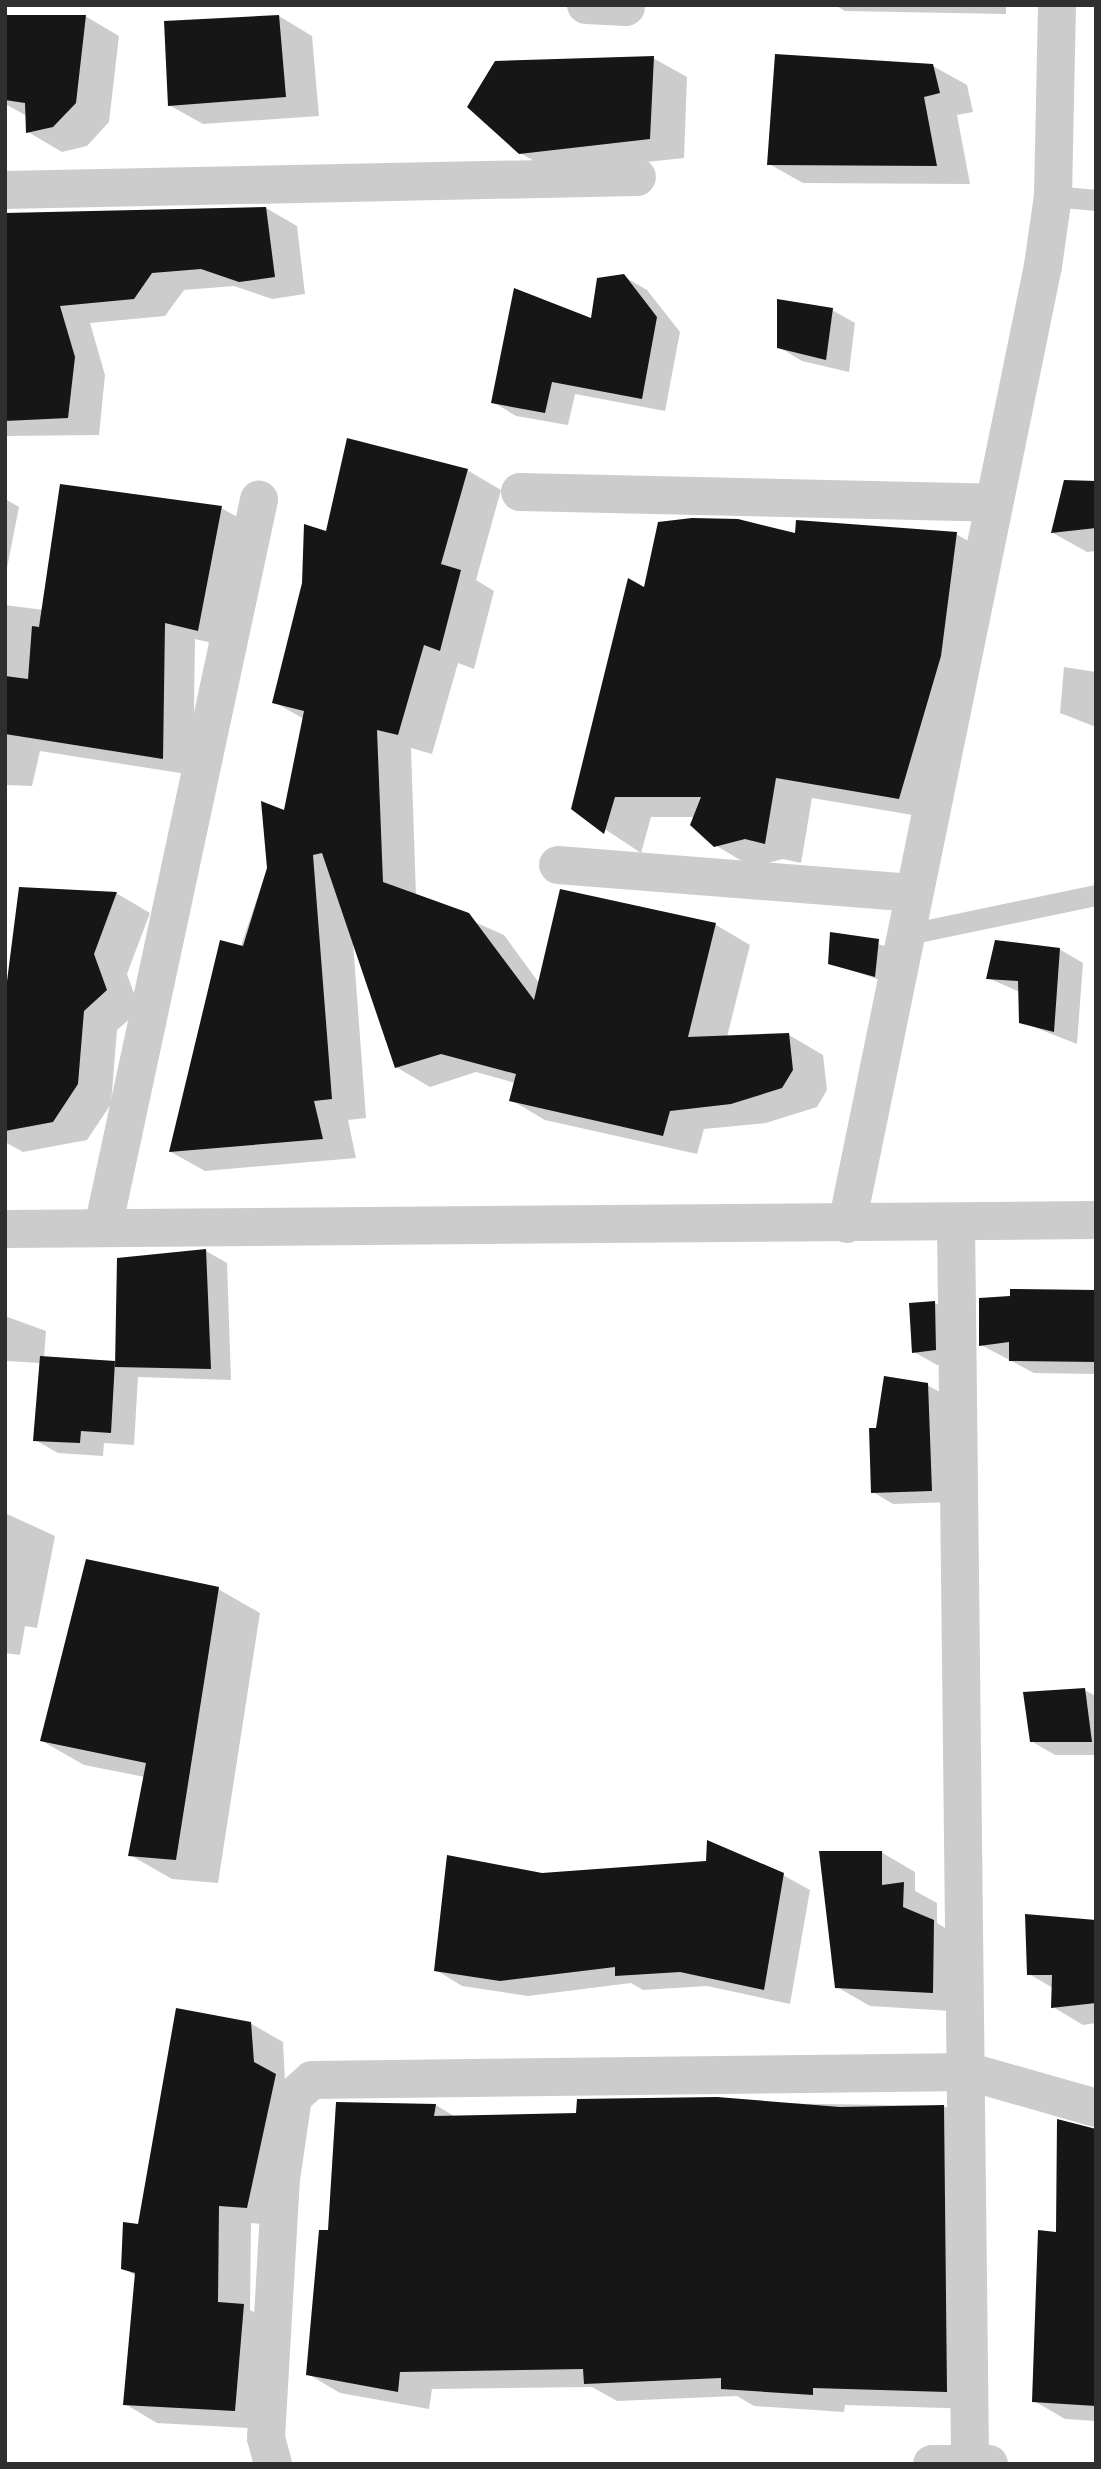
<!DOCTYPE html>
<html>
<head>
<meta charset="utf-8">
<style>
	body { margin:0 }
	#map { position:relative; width:1101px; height:2469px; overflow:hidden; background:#fff; font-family:Commissioner,sans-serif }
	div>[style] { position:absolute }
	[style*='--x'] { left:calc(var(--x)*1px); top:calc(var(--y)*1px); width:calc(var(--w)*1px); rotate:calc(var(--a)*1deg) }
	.shadow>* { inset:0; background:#0003 }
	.building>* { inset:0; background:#161616 }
	.service>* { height:21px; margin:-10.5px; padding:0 10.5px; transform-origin:10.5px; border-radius:10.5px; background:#ccc }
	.minor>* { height:38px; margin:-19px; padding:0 19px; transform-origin:19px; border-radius:19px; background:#ccc }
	span { translate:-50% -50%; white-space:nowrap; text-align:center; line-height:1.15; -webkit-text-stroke:7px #fff; paint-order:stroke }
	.frame { position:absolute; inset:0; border:7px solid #2f2f2f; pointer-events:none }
</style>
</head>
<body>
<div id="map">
	<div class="shadow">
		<div style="clip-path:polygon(835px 5px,1006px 5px,1006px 14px,845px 11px)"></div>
		<div style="clip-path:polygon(5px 16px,85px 16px,119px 36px,109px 122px,87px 146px,62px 152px,28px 132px,27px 116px,5px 104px)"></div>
		<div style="clip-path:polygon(279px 16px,312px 36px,319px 116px,203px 124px,169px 105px)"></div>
		<div style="clip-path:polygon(653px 58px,687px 77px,684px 158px,554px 172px,520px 153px)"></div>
		<div style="clip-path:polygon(933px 66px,967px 85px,973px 112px,957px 115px,970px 184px,803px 183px,769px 164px)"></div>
		<div style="clip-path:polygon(266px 208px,297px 226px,305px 294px,272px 299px,234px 286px,184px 290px,165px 316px,90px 323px,105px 375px,99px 435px,5px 436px,5px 215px)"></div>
		<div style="clip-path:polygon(623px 276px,647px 290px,680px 332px,665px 411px,575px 394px,568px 425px,516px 416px,493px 402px,593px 321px)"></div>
		<div style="clip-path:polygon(832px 310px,855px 323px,849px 372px,802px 361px,779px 347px)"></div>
		<div style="clip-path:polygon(467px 470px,501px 490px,476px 580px,494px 591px,474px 669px,458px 663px,432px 754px,411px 748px,416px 896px,504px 935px,539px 983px,562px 891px,716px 925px,750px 945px,727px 1037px,789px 1035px,823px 1055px,827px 1090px,817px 1107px,766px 1123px,704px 1129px,697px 1154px,545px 1120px,511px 1100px,515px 1083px,476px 1072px,430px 1087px,396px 1067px,353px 942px,366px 1118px,348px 1120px,356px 1158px,205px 1171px,171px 1152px,286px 813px,304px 719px,274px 702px,328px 533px)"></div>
		<div style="clip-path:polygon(1096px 483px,1096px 551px,1087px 552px,1053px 533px)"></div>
		<div style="clip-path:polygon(5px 499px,19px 507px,5px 578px)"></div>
		<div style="clip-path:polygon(221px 508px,252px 525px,229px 647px,195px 639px,193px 775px,40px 751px,32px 786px,5px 785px,5px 605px,44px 610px)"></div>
		<div style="clip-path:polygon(798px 522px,956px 534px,993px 555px,936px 819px,812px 798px,801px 863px,783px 859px,752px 867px,715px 845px,695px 817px,651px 817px,641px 853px,573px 808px,646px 590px,797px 535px)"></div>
		<div style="clip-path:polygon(1064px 667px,1096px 672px,1096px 727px,1060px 713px)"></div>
		<div style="clip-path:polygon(116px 893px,150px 913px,127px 974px,140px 1010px,117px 1030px,111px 1104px,87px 1140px,23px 1152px,5px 1142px,5px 1011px)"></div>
		<div style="clip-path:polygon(832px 934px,890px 947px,886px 982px,830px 963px)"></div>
		<div style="clip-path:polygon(1059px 949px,1083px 963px,1077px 1044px,1021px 1022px,1020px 992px,988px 978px)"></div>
		<div style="clip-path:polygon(206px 1251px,227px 1263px,231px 1380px,138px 1377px,134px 1445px,104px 1443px,103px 1456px,58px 1453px,35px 1440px,41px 1363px,5px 1361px,5px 1316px,46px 1331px,44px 1358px,117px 1364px)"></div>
		<div style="clip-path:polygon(1096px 1292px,1096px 1374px,1034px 1373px,981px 1345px,1012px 1297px)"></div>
		<div style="clip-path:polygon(935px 1303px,958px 1316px,958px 1363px,937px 1365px,914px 1352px)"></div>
		<div style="clip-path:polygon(927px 1385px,947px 1396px,951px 1502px,893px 1504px,873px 1492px,877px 1429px)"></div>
		<div style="clip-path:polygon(5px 1513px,55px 1536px,37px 1628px,25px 1626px,20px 1655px,5px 1653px)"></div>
		<div style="clip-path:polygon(218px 1589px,260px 1613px,218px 1883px,172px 1879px,130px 1855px,145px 1777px,84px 1765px,42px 1741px)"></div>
		<div style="clip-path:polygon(1084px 1690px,1096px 1696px,1096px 1755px,1055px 1755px,1031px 1741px)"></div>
		<div style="clip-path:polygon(881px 1852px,915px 1872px,915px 1891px,937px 1903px,937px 1923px,967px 1941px,967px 2012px,870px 2006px,837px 1987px)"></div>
		<div style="clip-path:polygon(542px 1875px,783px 1875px,810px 1890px,790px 2004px,707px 1986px,643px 1990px,631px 1983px,528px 1996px,462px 1986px,436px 1970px)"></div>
		<div style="clip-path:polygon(1096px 1921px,1096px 2023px,1083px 2025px,1053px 2007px,1053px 1988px,1029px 1974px)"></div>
		<div style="clip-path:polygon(250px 2023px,283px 2042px,285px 2082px,279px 2226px,251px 2223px,250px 2310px,276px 2325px,267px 2429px,157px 2423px,125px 2404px,136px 2276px,123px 2268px)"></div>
		<div style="clip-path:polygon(579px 2100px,944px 2106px,975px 2125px,978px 2409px,845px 2405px,844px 2412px,754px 2406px,737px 2396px,617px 2401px,592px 2387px,432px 2389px,429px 2409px,340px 2393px,308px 2374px,330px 2232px,436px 2105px,457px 2118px,578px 2114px)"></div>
		<div style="clip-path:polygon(1096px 2130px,1096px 2421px,1065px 2419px,1034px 2401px,1057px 2234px)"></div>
	</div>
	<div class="building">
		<div style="clip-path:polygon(5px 15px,86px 15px,76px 103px,53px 127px,26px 133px,25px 103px,5px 100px)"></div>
		<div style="clip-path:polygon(279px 15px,286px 97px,168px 106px,164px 21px)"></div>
		<div style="clip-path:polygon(775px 54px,933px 64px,940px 93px,924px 97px,937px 166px,767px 165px)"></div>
		<div style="clip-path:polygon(654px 56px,650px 139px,519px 154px,467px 107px,495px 61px)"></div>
		<div style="clip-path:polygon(266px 207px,275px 277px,239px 282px,201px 269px,152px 273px,134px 299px,60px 306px,75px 357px,68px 418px,5px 421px,5px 213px)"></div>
		<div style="clip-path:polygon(624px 274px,657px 317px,642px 399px,552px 382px,545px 413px,491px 403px,514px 288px,591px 318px,597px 278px)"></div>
		<div style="clip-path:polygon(777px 299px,833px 308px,826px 360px,777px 348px)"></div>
		<div style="clip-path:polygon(347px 438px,468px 469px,441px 564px,461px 570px,440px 651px,424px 645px,398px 735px,377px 730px,383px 882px,469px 913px,534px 1000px,560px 889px,716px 923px,688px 1037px,789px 1033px,793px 1070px,782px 1088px,731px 1104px,670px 1111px,663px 1136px,509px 1101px,516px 1074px,441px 1054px,395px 1068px,322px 853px,313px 855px,332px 1099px,314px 1101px,323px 1139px,169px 1152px,220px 940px,243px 946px,267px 868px,261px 801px,284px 810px,304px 711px,272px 703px,302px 583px,304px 524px,326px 531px)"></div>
		<div style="clip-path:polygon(1064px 480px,1096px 481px,1096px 528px,1051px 533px)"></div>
		<div style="clip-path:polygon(60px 484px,222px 506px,198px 631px,165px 623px,163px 759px,5px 734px,5px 676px,28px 679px,32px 626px,39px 627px)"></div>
		<div style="clip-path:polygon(692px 518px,738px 519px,795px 533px,796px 520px,957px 532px,941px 656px,899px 799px,776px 778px,765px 844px,745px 839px,714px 847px,690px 825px,701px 797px,615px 797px,604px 834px,571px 809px,628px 578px,644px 587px,658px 522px)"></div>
		<div style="clip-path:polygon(19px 887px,117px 892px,94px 954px,107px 990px,84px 1011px,78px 1084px,53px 1122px,5px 1131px,5px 997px)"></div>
		<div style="clip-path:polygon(830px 932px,879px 939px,875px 977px,828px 964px)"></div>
		<div style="clip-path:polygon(995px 940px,1060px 948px,1054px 1032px,1019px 1023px,1018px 981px,986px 979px)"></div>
		<div style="clip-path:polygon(206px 1249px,211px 1369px,115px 1367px,117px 1258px)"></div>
		<div style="clip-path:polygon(1010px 1289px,1096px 1290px,1096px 1362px,1009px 1361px,1009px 1342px,979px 1346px,979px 1298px,1010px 1296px)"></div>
		<div style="clip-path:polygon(935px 1301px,936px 1350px,912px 1353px,909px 1303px)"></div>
		<div style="clip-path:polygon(40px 1356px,115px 1361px,111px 1433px,81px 1431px,80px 1443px,33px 1441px)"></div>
		<div style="clip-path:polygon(884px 1376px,928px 1383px,932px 1491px,871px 1493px,869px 1428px,876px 1428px)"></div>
		<div style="clip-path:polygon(86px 1559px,219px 1587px,176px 1860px,128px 1856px,146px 1763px,40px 1741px)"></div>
		<div style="clip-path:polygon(1085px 1688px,1092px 1742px,1030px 1742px,1023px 1692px)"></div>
		<div style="clip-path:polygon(707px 1840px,784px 1873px,764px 1990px,680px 1972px,615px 1976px,615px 1967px,500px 1981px,434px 1971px,447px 1855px,542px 1873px,706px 1861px)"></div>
		<div style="clip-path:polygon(819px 1851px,882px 1851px,882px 1885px,904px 1882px,903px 1907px,934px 1920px,933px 1993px,835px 1988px)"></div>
		<div style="clip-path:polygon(1025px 1914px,1096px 1920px,1096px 2003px,1051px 2008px,1052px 1975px,1027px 1975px)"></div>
		<div style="clip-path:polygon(176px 2008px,251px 2022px,254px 2062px,276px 2074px,247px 2208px,219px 2206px,218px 2302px,244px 2304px,235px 2411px,123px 2405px,135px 2273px,121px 2269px,123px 2222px,138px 2224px)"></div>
		<div style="clip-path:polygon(717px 2097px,840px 2107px,944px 2105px,947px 2392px,813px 2388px,813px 2395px,721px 2389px,721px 2378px,584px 2384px,583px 2369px,400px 2372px,398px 2392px,306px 2375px,319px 2230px,328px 2230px,336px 2102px,436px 2104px,434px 2116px,576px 2113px,577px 2099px)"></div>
		<div style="clip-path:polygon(1057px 2119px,1096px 2129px,1096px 2406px,1032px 2402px,1038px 2230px,1056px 2232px)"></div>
	</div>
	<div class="service">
		<div style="--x:1053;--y:196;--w:43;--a:5.3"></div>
		<div style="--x:904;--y:935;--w:196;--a:-11.8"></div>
	</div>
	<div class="minor">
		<div style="--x:586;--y:5;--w:40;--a:2.9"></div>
		<div style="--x:5;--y:190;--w:632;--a:-1.18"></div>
		<div style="--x:520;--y:492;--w:474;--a:1.3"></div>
		<div style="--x:558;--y:865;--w:355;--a:4.5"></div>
		<div style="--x:956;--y:1222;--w:1242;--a:89.35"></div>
		<div style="--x:847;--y:1224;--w:978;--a:-78.44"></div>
		<div style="--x:1043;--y:266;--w:71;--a:-81.9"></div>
		<div style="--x:1053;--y:196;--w:191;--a:-88.8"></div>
		<div style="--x:103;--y:1228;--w:745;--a:-77.91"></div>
		<div style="--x:5;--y:1229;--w:1091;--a:-0.47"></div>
		<div style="--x:273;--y:2464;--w:27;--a:-105"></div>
		<div style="--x:266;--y:2438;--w:259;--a:-86.7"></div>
		<div style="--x:281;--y:2179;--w:83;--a:-81.7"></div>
		<div style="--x:293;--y:2097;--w:25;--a:-42"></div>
		<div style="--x:312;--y:2080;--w:658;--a:-0.7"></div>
		<div style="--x:970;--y:2072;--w:131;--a:15.9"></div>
		<div style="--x:932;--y:2464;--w:57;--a:0"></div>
	</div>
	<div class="frame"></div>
</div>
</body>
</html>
